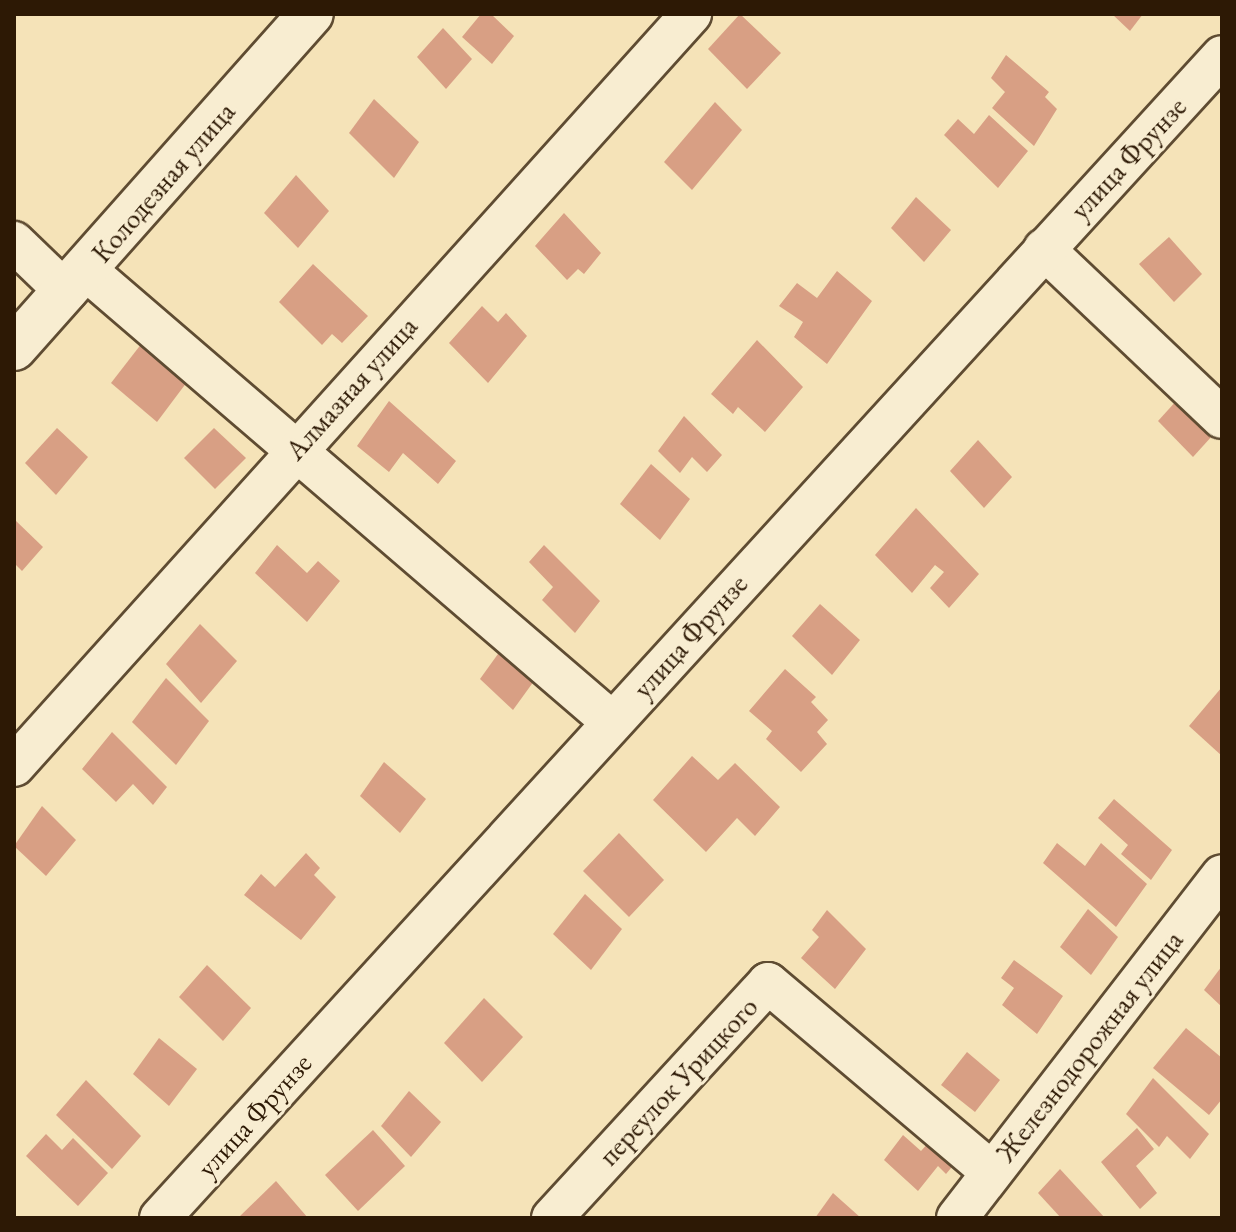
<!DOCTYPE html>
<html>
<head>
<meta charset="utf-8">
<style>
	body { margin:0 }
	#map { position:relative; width:1236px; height:1232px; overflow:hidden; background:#f5e3b8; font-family:"EB Garamond",serif }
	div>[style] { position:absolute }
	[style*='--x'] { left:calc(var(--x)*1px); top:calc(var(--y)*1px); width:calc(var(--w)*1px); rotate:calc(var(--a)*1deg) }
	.building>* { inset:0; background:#d89f84 }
	.roads { filter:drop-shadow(2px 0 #5f4c32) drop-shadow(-2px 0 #5f4c32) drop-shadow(0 2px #5f4c32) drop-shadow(0 -2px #5f4c32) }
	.minor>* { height:40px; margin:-20px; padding:0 20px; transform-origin:20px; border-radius:20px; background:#f8edd1 }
	.secondary>* { height:44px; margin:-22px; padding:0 22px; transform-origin:22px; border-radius:22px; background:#f8edd1 }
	span { translate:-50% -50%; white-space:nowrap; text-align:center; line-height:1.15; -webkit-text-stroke:6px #f8edd1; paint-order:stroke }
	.street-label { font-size:28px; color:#2d1905 }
	.frame { position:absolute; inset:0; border:16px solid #2d1905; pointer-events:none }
</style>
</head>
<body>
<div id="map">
	<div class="building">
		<div style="clip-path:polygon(481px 14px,491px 14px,514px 36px,492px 64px,462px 37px)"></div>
		<div style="clip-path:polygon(740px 14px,781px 53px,747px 89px,708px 49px)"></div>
		<div style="clip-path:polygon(1112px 14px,1143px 14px,1130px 31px)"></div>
		<div style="clip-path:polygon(443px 28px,472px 59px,446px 89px,417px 57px)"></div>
		<div style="clip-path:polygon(1006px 55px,1049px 92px,1045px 97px,1057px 109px,1034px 146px,992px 108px,1005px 92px,991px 78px)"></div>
		<div style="clip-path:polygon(374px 99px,419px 142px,394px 178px,349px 133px)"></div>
		<div style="clip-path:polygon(715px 102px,742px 130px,692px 190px,664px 162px)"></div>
		<div style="clip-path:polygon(989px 115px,1028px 151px,998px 188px,944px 135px,958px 119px,974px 134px)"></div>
		<div style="clip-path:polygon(296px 175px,329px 211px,298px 248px,264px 213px)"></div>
		<div style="clip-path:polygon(916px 197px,951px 230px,924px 262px,891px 228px)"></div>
		<div style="clip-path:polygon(564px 213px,601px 253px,584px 274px,578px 269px,567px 280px,535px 246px)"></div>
		<div style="clip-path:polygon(1169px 237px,1202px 274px,1174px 302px,1139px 264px)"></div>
		<div style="clip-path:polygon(313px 264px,368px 316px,342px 343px,332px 334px,322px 345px,279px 302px)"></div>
		<div style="clip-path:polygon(837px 271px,872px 301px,827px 364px,794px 337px,803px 322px,779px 306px,797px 283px,817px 298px)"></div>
		<div style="clip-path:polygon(482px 306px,498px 322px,506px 313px,527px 336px,488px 383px,449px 343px)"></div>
		<div style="clip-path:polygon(149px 334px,193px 374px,157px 422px,111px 383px)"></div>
		<div style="clip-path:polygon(757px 340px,803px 387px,765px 432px,738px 407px,733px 414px,711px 394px)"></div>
		<div style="clip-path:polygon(1187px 389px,1222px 425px,1193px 457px,1158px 421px)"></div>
		<div style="clip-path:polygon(389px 401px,456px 461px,438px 484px,403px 453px,389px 472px,357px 446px)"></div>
		<div style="clip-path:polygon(684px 416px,722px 455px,707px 472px,692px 457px,680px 473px,658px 451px)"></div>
		<div style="clip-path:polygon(57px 428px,88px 457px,56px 495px,25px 463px)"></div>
		<div style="clip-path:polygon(214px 428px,246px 458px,215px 489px,184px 458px)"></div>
		<div style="clip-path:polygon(978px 440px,1012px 477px,984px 508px,950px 471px)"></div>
		<div style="clip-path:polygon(651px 464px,690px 499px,660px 540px,620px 504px)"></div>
		<div style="clip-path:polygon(916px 508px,979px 574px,949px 608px,930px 588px,944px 572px,935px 565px,912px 593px,875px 555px)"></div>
		<div style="clip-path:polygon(14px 519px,43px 547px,22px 571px,14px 563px)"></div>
		<div style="clip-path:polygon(277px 545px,307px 573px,318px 561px,340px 581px,307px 622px,255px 573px)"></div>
		<div style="clip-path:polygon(544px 545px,600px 601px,575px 633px,542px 600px,553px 587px,529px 562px)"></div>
		<div style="clip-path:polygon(820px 604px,860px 640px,832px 675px,792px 636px)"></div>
		<div style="clip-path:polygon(200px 624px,237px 661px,201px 703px,166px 664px)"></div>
		<div style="clip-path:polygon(508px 640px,542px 670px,513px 710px,480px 679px)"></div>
		<div style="clip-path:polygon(785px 669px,816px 697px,811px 702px,828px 720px,817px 732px,827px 744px,801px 772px,766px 739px,772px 731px,749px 711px)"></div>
		<div style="clip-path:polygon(166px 678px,209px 721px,176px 765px,132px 722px)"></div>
		<div style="clip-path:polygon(1222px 687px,1222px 756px,1189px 726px)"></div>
		<div style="clip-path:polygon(112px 732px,167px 787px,153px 805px,133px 784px,116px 802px,82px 769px)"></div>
		<div style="clip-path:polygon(692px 756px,718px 780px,735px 763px,780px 807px,755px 836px,737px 818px,706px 852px,653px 800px)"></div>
		<div style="clip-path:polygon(384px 762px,426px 799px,400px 833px,360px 796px)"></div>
		<div style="clip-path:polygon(1114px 799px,1172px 850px,1151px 880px,1121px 854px,1128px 845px,1098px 818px)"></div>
		<div style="clip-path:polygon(42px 806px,76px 840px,46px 876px,14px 846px)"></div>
		<div style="clip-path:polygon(619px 833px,664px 880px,629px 917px,583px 871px)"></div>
		<div style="clip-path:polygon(1057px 843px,1085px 866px,1101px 843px,1147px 884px,1116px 927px,1043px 863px)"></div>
		<div style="clip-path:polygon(306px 853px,320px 868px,314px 875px,336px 897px,301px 940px,244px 895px,261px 874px,275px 887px)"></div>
		<div style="clip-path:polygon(585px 894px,622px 929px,591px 970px,553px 934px)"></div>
		<div style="clip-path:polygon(1088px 909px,1118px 937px,1091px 975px,1060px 947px)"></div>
		<div style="clip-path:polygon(827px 910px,866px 949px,835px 989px,801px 958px,819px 937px,812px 930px)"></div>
		<div style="clip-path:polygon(1014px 960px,1063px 996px,1037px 1034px,1002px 1005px,1014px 988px,1001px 978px)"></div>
		<div style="clip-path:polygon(207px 965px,251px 1008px,223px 1041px,179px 997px)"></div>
		<div style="clip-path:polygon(1222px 966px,1222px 1007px,1204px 990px)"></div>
		<div style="clip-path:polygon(484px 998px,523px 1037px,482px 1082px,444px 1043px)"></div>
		<div style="clip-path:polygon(1186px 1028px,1222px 1058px,1222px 1099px,1209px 1115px,1153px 1068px)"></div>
		<div style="clip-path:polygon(159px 1038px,197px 1069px,169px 1106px,133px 1074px)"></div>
		<div style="clip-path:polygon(967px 1052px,1000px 1080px,975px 1112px,941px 1085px)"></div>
		<div style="clip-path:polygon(1153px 1078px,1209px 1134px,1190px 1159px,1167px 1136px,1159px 1147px,1126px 1114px)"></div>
		<div style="clip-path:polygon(86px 1080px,141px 1136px,112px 1169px,56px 1115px)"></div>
		<div style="clip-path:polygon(409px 1091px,441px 1122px,411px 1157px,381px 1126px)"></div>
		<div style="clip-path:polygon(1137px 1128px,1154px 1149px,1136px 1166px,1157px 1193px,1140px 1209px,1101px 1162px)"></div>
		<div style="clip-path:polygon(373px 1130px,405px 1166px,358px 1211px,325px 1175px)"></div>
		<div style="clip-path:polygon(46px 1134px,62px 1150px,73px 1138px,108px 1173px,78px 1206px,26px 1156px)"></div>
		<div style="clip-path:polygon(903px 1135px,921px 1151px,931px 1140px,956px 1162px,946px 1174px,938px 1166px,918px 1191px,884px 1160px)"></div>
		<div style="clip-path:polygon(1060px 1169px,1105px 1218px,1061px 1218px,1038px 1193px)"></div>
		<div style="clip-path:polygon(276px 1181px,308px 1218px,238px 1218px)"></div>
		<div style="clip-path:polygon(833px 1193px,861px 1218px,815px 1218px)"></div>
	</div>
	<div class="roads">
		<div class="minor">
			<div style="--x:14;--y:242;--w:72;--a:43.9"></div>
			<div style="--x:1044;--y:249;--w:245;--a:43.5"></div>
			<div style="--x:86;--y:270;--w:694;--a:40.67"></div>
			<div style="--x:14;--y:766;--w:1012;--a:-48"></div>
			<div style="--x:160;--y:1218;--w:1574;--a:-47.57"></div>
			<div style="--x:552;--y:1218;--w:319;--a:-47.4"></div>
			<div style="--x:768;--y:983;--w:293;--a:40.2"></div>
			<div style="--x:957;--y:1218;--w:433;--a:-52.3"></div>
		</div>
		<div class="secondary">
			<div style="--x:14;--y:348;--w:447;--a:-48.4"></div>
		</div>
	</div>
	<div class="street-label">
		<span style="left:1128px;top:158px;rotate:-47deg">улица Фрунзе</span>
		<span style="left:163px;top:182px;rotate:-49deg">Колодезная улица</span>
		<span style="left:351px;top:388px;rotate:-48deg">Алмазная улица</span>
		<span style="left:690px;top:636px;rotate:-48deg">улица Фрунзе</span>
		<span style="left:1089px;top:1046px;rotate:-52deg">Железнодорожная улица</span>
		<span style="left:678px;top:1081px;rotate:-47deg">переулок Урицкого</span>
		<span style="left:254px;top:1115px;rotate:-48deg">улица Фрунзе</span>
	</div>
	<div class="frame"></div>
</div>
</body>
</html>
